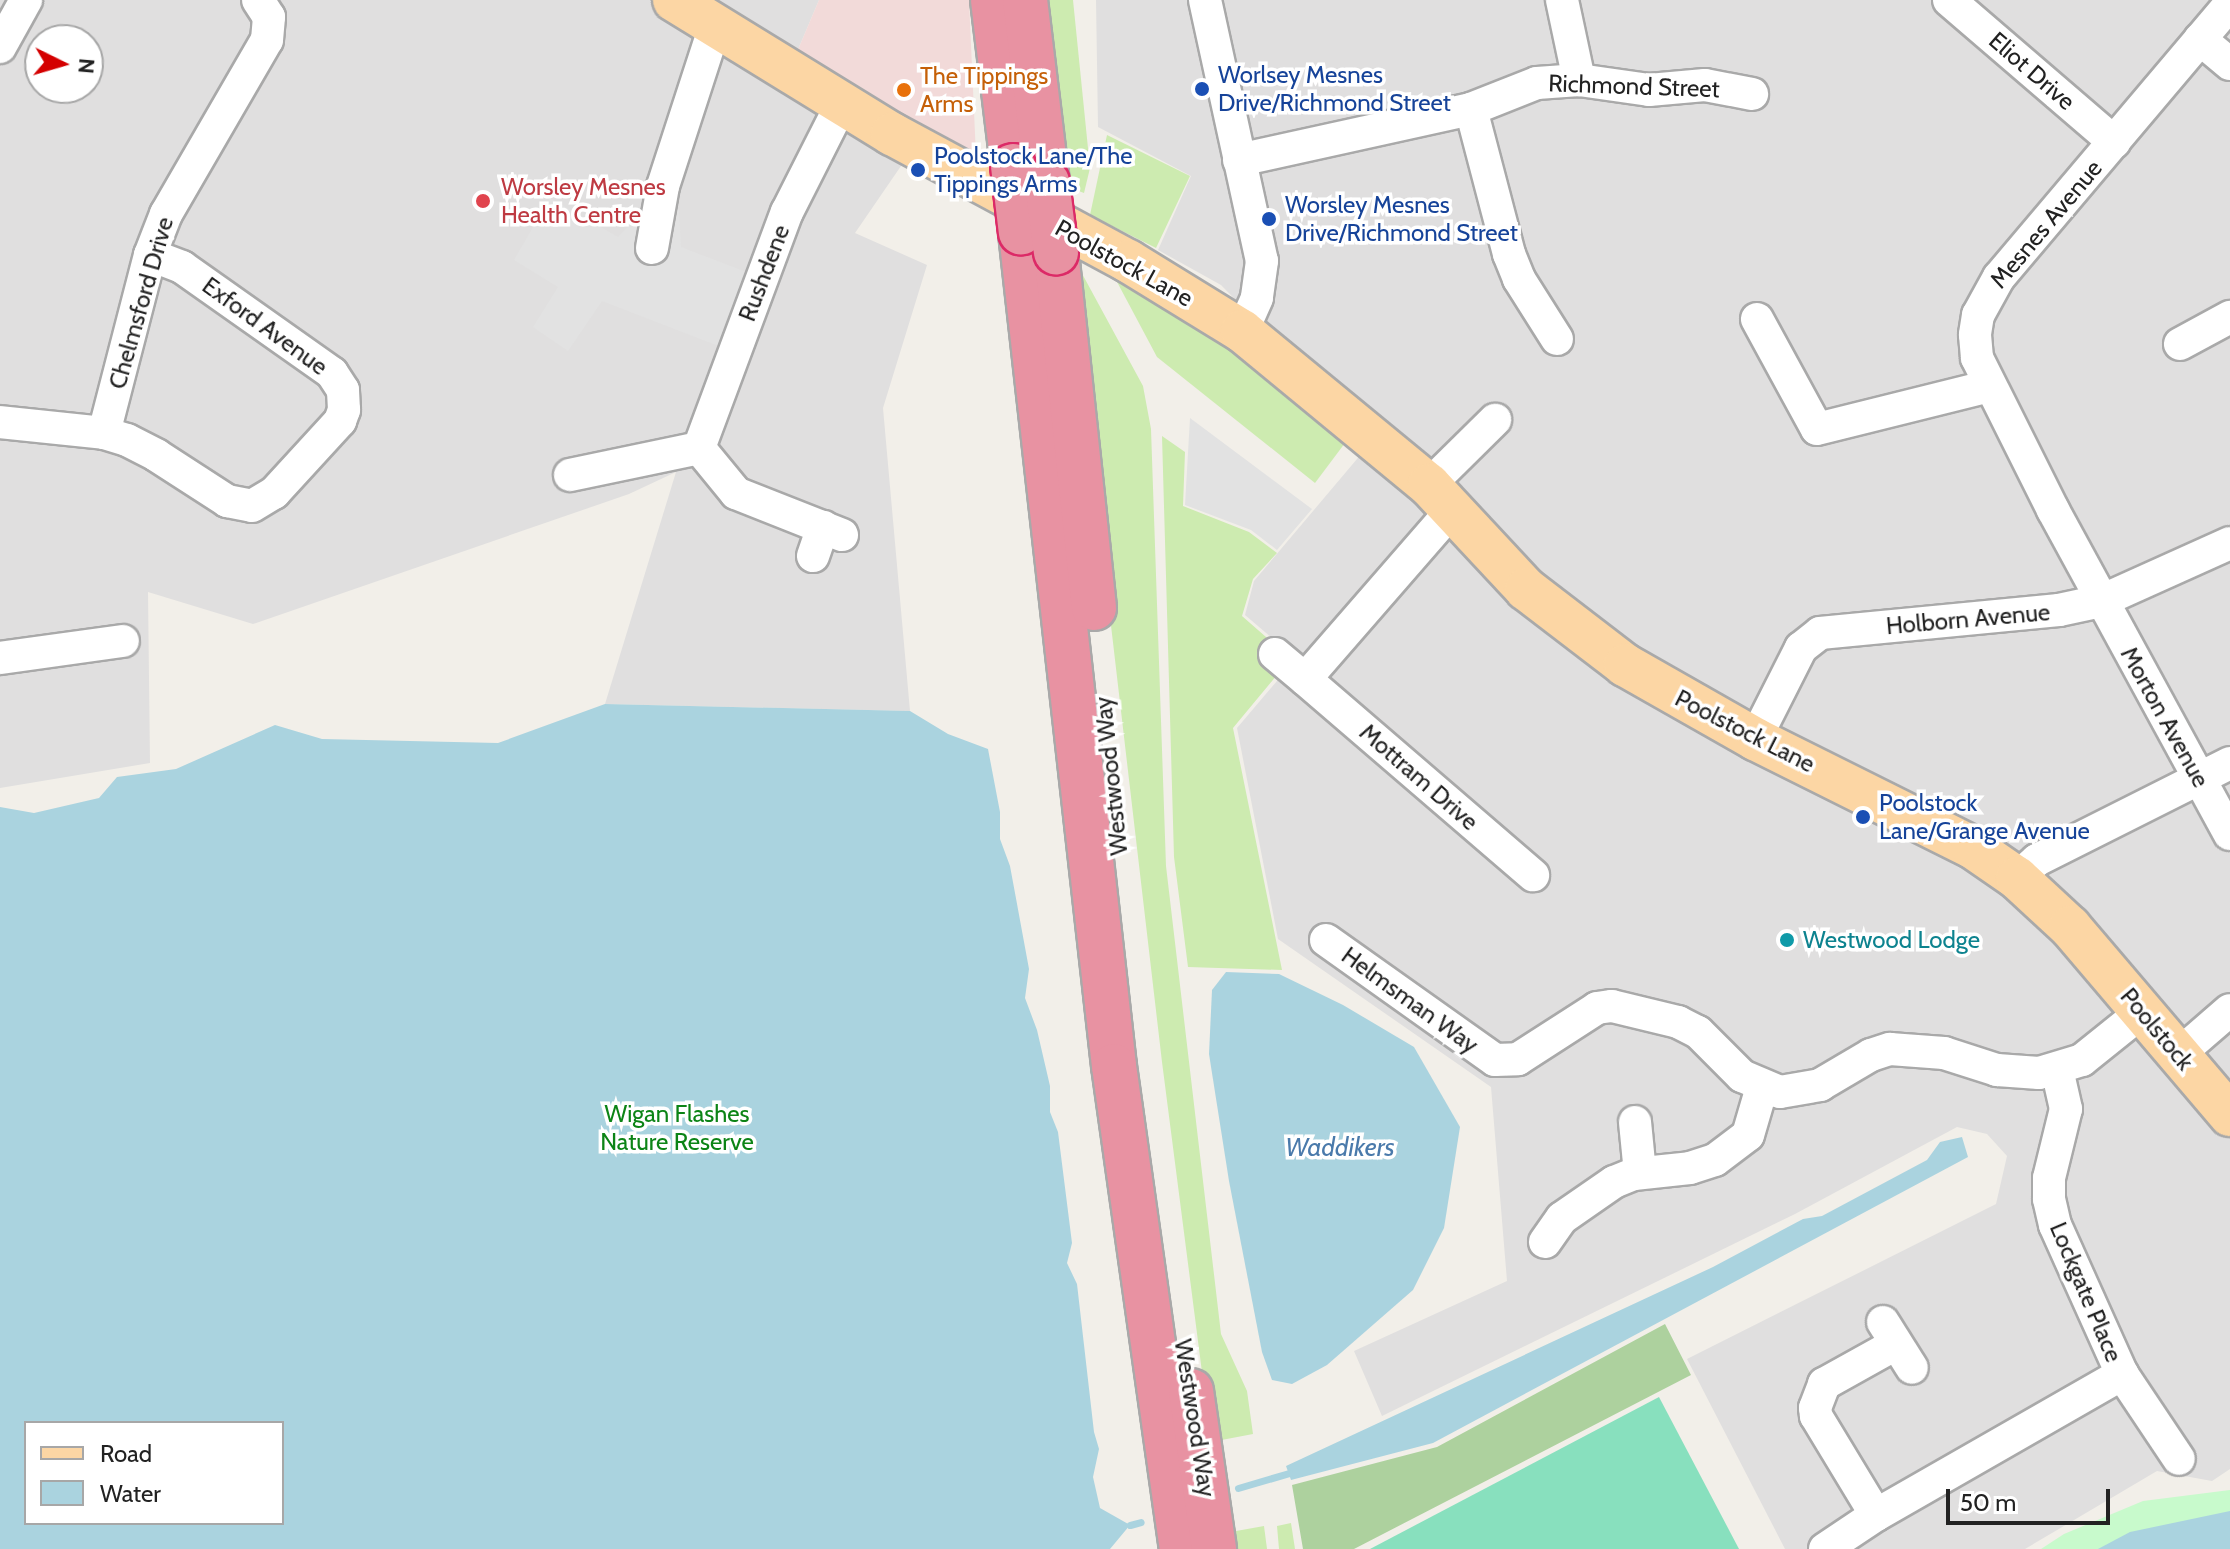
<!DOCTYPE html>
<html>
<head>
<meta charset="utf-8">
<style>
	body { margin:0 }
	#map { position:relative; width:2230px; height:1549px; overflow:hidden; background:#f2efe9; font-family:Cabin,sans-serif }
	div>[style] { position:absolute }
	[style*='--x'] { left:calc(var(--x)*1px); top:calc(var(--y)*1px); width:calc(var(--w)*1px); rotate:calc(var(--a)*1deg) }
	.residential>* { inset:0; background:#e0dfdf }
	.commercial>* { inset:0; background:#f2dad9 }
	.grass>* { inset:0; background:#cdebb0 }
	.forest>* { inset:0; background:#add19e }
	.park>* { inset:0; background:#c8facc }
	.pitch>* { inset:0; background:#88e0be }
	.parking>* { inset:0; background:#e2e2e2 }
	.water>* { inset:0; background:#aad3df }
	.stream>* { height:7px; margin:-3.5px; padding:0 3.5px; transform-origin:3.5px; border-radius:3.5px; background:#aad3df }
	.roads { filter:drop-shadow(2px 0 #a9a9a9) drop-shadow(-2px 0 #a9a9a9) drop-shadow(0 2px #a9a9a9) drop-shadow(0 -2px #a9a9a9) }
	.minor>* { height:32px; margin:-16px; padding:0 16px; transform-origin:16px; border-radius:16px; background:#fff }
	.major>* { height:42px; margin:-21px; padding:0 21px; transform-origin:21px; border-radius:21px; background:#fcd6a4 }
	.highway>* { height:44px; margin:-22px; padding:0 22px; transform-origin:22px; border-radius:22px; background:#e892a2 }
	.bridges { filter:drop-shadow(2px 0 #dc2a67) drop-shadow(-2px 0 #dc2a67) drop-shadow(0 2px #dc2a67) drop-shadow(0 -2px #dc2a67) }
	.highway-bridge>* { height:44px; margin:-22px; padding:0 22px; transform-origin:22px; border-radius:22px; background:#e892a2 }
	.dots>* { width:22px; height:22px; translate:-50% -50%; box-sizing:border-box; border:4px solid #fff; border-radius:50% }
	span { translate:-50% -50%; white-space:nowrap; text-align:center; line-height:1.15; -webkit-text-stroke:7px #fff; paint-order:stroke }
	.street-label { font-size:24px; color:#222 }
	.transit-label { font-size:24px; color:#164399 }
	.left { translate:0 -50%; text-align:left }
	.food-label { font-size:24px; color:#c56008 }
	.health-label { font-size:24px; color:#be3a42 }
	.culture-label { font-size:24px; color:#0d838f }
	.park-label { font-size:24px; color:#0c8416 }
	.water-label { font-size:26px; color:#4a7aab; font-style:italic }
	.legend { position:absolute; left:24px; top:1421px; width:260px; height:104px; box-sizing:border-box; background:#fff; border:2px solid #a7a7a7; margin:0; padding:10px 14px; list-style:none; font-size:24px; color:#222 }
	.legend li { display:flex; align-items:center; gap:16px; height:40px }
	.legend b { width:40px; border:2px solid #a7a7a7 }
	.north { position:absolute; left:24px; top:24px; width:80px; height:80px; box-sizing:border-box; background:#fff; border:2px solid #a7a7a7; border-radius:50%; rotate:95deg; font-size:22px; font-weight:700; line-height:32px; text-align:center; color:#222 }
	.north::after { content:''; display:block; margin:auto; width:28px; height:36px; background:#d40000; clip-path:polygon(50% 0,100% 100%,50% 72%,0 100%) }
	.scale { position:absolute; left:1946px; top:1489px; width:164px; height:36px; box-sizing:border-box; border:4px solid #222; border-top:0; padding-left:10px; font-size:24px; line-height:28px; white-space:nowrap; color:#222; -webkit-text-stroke:6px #fff; paint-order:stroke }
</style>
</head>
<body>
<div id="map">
	<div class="residential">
		<div style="clip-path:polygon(evenodd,0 0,819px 0,797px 52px,925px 131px,855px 233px,927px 265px,883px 408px,910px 711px,605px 704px,676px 472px,629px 494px,253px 624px,148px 592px,150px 763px,0 788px,0 0,40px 40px,88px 40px,88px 88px,40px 88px,40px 40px)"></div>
		<div style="clip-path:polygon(1096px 0,2230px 0,2230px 1469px,2212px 1481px,2157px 1471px,2025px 1549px,1785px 1549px,1687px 1359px,1996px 1204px,2007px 1156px,1987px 1134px,1957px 1127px,1795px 1214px,1382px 1416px,1354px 1351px,1507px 1281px,1491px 1087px,1278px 939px,1237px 728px,1282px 675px,1278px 643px,1245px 615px,1254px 581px,1384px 427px,1263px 328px,1221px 285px,1158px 250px,1191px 176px,1098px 127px)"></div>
	</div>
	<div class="commercial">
		<div style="clip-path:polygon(819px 0,969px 0,976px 156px,925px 131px,797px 52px)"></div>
	</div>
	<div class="grass">
		<div style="clip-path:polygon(1037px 0,1073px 0,1090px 168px,1084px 193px,1057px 183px)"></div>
		<div style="clip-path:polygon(1107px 135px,1190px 176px,1156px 248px,1090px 215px)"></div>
		<div style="clip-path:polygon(1069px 266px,1079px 268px,1143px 386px,1151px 429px,1166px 866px,1221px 1334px,1247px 1391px,1253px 1434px,1211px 1442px,1162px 1062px)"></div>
		<div style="clip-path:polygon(1116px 280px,1172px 310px,1238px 353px,1345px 443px,1315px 483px,1157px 357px)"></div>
		<div style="clip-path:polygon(1162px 436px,1185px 452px,1183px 506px,1249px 532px,1277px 553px,1253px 579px,1242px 616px,1274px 644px,1261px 664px,1277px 675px,1233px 728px,1282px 970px,1188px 967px,1174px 857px)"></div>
		<div style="clip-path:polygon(1291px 1523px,1295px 1549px,1279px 1549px,1277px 1526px)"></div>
		<div style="clip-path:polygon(1264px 1526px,1267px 1549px,1226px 1549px,1225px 1533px)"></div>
	</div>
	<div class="forest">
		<div style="clip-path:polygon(1665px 1324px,1691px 1375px,1354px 1549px,1303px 1549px,1292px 1485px,1437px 1447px)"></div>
	</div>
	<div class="park">
		<div style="clip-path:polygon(2230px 1490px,2230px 1549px,2041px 1549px,2064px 1534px,2143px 1501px)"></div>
	</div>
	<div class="pitch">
		<div style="clip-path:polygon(1659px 1397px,1739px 1549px,1370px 1549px)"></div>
	</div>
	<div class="parking">
		<div style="clip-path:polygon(657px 197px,679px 209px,681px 247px,762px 278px,734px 352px,602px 301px,568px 351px,533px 327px,558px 287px,514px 260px,550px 198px,618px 237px)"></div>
		<div style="clip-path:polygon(1190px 418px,1312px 509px,1277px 550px,1251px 530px,1185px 505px)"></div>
	</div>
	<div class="water">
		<div style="clip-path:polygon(evenodd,605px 704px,910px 711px,948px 734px,988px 749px,1000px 812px,1000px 839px,1010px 866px,1029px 969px,1025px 998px,1037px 1030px,1050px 1086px,1050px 1112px,1058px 1132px,1072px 1243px,1067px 1263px,1077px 1284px,1094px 1432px,1099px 1449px,1093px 1477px,1100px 1508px,1130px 1525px,1110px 1549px,0 1549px,0 807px,34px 813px,99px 798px,117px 777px,176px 769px,275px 725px,322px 739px,498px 743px,605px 704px,282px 1423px,282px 1523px,26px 1523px,26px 1423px,282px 1423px)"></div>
		<div style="clip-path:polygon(1226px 972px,1279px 974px,1343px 1005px,1414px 1047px,1460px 1127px,1444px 1228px,1413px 1290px,1327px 1365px,1292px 1384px,1272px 1380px,1262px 1352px,1229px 1181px,1209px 1054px,1212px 990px)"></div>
		<div style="clip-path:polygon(1962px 1137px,1968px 1157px,1433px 1443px,1291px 1480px,1286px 1466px,1713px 1267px,1803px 1219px,1822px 1216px,1927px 1160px,1940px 1142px)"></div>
		<div style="clip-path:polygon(2230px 1511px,2230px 1549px,2098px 1549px,2130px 1532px)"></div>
	</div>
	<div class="stream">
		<div style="--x:1238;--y:1488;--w:53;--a:-16.4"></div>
		<div style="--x:1130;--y:1525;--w:11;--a:-15"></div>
	</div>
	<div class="roads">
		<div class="minor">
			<div style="--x:1205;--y:0;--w:267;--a:77.7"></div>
			<div style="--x:1262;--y:261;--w:37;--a:98"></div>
			<div style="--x:1257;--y:298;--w:36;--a:114"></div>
			<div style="--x:1562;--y:0;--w:82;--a:78"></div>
			<div style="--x:1949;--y:0;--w:218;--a:40.7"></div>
			<div style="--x:2230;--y:4;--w:358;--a:130.2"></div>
			<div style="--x:1999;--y:277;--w:43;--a:118.9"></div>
			<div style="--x:1978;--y:315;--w:20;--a:99"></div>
			<div style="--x:1975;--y:335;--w:23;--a:85"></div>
			<div style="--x:1977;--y:358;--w:170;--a:63.4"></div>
			<div style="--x:2053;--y:510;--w:369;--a:61.4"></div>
			<div style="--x:2200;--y:39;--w:39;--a:40"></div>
			<div style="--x:0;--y:47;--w:54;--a:-61"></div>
			<div style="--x:1471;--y:109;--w:150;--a:75.3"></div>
			<div style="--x:1509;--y:254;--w:27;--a:68"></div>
			<div style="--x:1519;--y:279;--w:71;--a:57.7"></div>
			<div style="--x:1239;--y:160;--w:238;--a:-12.4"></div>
			<div style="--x:1471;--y:109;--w:71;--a:-21.5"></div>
			<div style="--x:1537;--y:83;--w:42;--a:-4.1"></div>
			<div style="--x:1579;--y:80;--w:71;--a:8.1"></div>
			<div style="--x:1649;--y:90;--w:56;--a:-5.1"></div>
			<div style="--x:1705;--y:85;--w:48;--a:10.8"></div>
			<div style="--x:652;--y:248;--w:63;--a:-79.9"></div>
			<div style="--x:663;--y:186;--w:168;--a:-72"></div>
			<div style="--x:1757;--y:319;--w:125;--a:61.4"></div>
			<div style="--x:1817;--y:429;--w:178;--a:-14"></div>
			<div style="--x:2180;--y:344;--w:57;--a:-28.4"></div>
			<div style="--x:0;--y:422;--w:105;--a:6"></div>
			<div style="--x:104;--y:433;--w:184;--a:-75.5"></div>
			<div style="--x:150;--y:255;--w:44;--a:-68.7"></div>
			<div style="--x:166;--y:214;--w:201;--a:-59.9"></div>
			<div style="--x:267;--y:40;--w:23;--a:-85"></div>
			<div style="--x:269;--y:17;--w:20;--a:-123"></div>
			<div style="--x:104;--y:433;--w:24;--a:17"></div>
			<div style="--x:127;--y:440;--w:33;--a:27"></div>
			<div style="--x:156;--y:455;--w:85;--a:32.9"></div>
			<div style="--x:227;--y:501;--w:25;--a:11"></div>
			<div style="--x:252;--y:506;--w:26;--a:-31"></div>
			<div style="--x:274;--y:493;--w:98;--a:-47.5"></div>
			<div style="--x:340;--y:421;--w:12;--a:-70"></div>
			<div style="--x:344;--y:410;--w:20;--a:-93"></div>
			<div style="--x:343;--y:390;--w:20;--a:-123"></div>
			<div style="--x:332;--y:373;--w:184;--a:-144.8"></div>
			<div style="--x:182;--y:267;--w:34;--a:-159"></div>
			<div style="--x:570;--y:475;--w:132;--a:-11.8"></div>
			<div style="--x:1429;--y:485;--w:93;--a:-44.6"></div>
			<div style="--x:1453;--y:509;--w:225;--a:131"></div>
			<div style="--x:1305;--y:679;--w:301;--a:40.7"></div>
			<div style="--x:842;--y:535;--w:114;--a:-158.4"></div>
			<div style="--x:736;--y:493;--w:58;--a:-129.4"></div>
			<div style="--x:699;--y:448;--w:252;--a:-69.6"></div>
			<div style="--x:787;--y:212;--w:122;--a:-63.2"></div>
			<div style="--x:813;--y:556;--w:31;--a:-71"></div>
			<div style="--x:1275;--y:654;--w:39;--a:40"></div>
			<div style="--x:0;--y:658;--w:124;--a:-7.9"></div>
			<div style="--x:1755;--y:739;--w:102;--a:-63.2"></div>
			<div style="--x:1801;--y:648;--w:24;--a:-38"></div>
			<div style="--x:1820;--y:633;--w:240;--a:-5.5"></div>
			<div style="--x:2059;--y:610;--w:43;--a:-12.1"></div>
			<div style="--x:2101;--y:601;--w:141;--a:-24.2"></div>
			<div style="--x:2017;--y:878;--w:27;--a:-42"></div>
			<div style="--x:2037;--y:860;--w:216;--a:-26.7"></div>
			<div style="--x:1326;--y:940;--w:207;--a:35.4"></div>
			<div style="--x:1495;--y:1060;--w:23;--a:-2"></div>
			<div style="--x:1518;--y:1059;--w:94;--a:-32.8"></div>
			<div style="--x:1597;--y:1008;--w:15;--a:-8"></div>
			<div style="--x:1612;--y:1006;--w:68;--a:13.6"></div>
			<div style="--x:1678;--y:1022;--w:22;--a:27"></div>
			<div style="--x:1698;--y:1032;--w:62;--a:45"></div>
			<div style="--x:1742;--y:1076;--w:41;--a:22.8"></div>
			<div style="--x:1780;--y:1092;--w:41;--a:-9.9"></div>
			<div style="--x:1820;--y:1085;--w:59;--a:-30.5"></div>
			<div style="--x:1871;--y:1055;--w:20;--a:-18"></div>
			<div style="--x:1890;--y:1049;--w:54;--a:4.2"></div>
			<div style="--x:1944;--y:1053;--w:56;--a:17.8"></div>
			<div style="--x:1997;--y:1070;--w:42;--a:4.1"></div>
			<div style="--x:2039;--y:1073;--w:45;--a:-16.8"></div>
			<div style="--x:2082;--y:1060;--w:77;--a:-38.7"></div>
			<div style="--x:2179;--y:1054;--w:67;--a:-40.8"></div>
			<div style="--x:1635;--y:1122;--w:51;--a:84.4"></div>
			<div style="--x:1545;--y:1242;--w:29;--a:-55"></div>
			<div style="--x:1562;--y:1218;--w:63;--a:-34.7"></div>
			<div style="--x:1614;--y:1182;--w:22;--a:-22"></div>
			<div style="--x:1634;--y:1174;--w:56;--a:-6.1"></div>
			<div style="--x:1690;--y:1168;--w:26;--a:-18"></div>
			<div style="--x:1715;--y:1160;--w:41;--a:-37.1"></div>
			<div style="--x:1748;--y:1135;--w:50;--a:-73.7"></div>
			<div style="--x:1883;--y:1322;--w:54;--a:57.8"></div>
			<div style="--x:2122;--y:1374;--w:102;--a:56.2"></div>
			<div style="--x:1876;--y:1515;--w:116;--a:-121.2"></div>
			<div style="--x:1816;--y:1416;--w:8;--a:-97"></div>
			<div style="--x:1815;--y:1408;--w:26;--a:-69"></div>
			<div style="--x:1824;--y:1384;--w:82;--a:-29.1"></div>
			<div style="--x:1825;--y:1549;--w:61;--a:-33.7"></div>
			<div style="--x:1876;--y:1515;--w:284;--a:-29.8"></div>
			<div style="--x:2122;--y:1374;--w:163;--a:-114.2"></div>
			<div style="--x:2055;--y:1225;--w:27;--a:-103"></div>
			<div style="--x:2049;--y:1199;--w:21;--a:-90"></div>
			<div style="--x:2049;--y:1178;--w:71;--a:-76.2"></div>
			<div style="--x:2066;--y:1109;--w:41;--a:-102.7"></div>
		</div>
		<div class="major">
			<div style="--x:674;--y:0;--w:256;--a:31.6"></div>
			<div style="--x:892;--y:134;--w:268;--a:28.3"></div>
			<div style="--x:1128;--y:261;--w:134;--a:31.6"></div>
			<div style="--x:1242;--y:331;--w:242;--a:39.5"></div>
			<div style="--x:1429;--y:485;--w:142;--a:47"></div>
			<div style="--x:1526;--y:589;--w:125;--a:37.5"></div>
			<div style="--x:1625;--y:665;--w:150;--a:29.6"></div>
			<div style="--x:1755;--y:739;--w:242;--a:26.5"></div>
			<div style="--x:1972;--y:847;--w:55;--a:34.6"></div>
			<div style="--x:2017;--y:878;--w:72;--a:42.8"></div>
			<div style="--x:2070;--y:927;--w:247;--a:49.6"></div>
		</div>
		<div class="highway">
			<div style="--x:993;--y:0;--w:167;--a:83.1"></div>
			<div style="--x:1025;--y:0;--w:183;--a:83.1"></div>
			<div style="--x:1021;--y:233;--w:838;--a:83.63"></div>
			<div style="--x:1114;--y:1066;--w:488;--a:82"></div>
			<div style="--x:1056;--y:252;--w:358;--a:83.9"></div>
			<div style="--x:1191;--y:1391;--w:160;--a:81.7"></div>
		</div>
	</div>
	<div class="bridges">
		<div class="highway-bridge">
			<div style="--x:1013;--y:166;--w:67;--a:83.2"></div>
			<div style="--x:1047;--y:182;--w:71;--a:82.7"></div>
		</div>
	</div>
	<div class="dots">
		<div style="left:1202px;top:89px;background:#1a4fb4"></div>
		<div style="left:904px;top:90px;background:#e8710a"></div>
		<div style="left:918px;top:170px;background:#1a4fb4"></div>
		<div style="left:483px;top:201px;background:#e0444e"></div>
		<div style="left:1269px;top:219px;background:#1a4fb4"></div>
		<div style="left:1863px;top:817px;background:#1a4fb4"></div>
		<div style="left:1787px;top:940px;background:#0f9aa8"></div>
	</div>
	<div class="street-label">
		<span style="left:2032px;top:71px;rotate:41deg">Eliot Drive</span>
		<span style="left:1634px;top:86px;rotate:2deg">Richmond Street</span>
		<span style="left:2046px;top:224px;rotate:-50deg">Mesnes Avenue</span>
		<span style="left:1124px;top:263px;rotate:29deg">Poolstock Lane</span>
		<span style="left:764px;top:273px;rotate:-69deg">Rushdene</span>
		<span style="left:141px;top:303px;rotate:-74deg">Chelmsford Drive</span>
		<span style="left:265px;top:326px;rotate:36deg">Exford Avenue</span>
		<span style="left:1968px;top:619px;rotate:-5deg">Holborn Avenue</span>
		<span style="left:2165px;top:717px;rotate:61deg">Morton Avenue</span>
		<span style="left:1745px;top:731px;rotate:27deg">Poolstock Lane</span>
		<span style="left:1111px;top:776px;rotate:-96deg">Westwood Way</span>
		<span style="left:1419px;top:777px;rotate:41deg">Mottram Drive</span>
		<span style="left:1410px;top:1000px;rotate:36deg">Helmsman Way</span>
		<span style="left:2157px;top:1029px;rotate:50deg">Poolstock</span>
		<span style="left:2086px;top:1292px;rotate:67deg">Lockgate Place</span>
		<span style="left:1195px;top:1418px;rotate:81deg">Westwood Way</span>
	</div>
	<div class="transit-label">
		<span class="left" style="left:1218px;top:89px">Worlsey Mesnes<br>Drive/Richmond Street</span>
		<span class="left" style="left:934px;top:170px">Poolstock Lane/The<br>Tippings Arms</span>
		<span class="left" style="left:1285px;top:219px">Worsley Mesnes<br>Drive/Richmond Street</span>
		<span class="left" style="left:1879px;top:817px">Poolstock<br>Lane/Grange Avenue</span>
	</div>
	<div class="food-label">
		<span class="left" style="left:920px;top:90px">The Tippings<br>Arms</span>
	</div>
	<div class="health-label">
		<span class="left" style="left:501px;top:201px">Worsley Mesnes<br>Health Centre</span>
	</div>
	<div class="culture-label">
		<span class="left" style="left:1803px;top:940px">Westwood Lodge</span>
	</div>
	<div class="park-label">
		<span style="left:677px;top:1128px">Wigan Flashes<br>Nature Reserve</span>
	</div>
	<div class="water-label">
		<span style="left:1340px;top:1148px">Waddikers</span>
	</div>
	<ul class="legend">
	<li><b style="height:10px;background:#fcd6a4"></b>Road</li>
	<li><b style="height:22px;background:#aad3df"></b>Water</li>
	</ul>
	<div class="north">N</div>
	<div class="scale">50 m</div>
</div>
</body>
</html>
